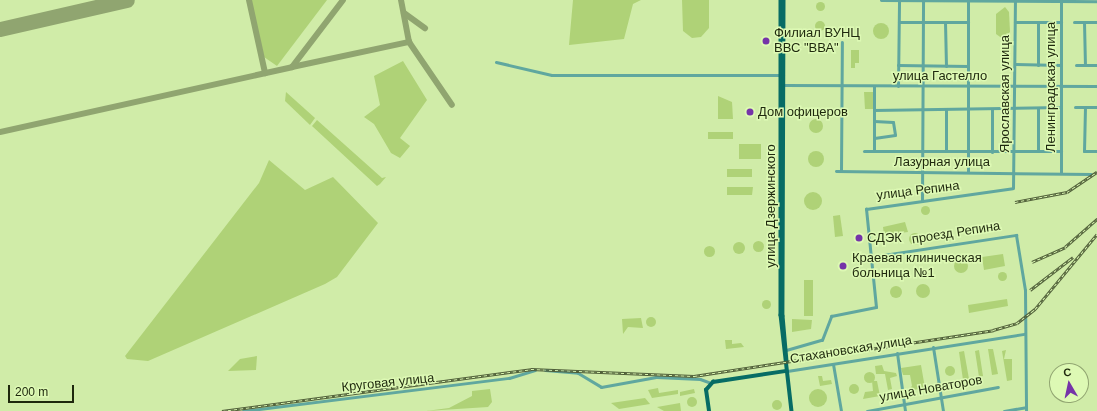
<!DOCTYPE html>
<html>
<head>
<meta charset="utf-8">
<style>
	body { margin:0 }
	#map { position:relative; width:1097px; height:411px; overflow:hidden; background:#d0eca8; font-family:Arial,sans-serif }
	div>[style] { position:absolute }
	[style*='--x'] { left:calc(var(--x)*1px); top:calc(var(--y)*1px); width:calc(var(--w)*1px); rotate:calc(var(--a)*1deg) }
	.green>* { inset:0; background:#afd277 }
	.round { border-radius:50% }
	.taxiway>* { height:6px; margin:-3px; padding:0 3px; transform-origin:3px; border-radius:3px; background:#90a570 }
	.runway>* { height:15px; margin:-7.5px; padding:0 7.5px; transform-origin:7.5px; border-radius:7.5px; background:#90a570 }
	.minor>* { height:3px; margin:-1.5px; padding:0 1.5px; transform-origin:1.5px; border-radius:1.5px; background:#60a79f }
	.major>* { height:3.5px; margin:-1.75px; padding:0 1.75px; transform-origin:1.75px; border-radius:1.75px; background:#076c65 }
	.rail>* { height:2.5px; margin-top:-1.25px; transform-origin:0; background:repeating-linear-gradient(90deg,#ddf9b4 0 3px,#4f5e38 0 6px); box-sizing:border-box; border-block:1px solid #4f5e38 }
	.dots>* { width:11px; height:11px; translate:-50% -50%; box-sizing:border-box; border:2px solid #ddf9b4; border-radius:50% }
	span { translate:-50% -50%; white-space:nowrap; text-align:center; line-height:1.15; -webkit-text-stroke:3px #ddf9b4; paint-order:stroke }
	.poi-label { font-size:13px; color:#1e280d }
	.left { translate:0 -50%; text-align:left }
	.street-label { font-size:13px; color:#1e280d }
	.north { position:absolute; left:1049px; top:363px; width:40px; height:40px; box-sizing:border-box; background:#ddf9b4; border:1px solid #91a571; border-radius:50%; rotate:351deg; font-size:11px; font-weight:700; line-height:16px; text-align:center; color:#1e280d }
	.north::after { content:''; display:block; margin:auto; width:14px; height:18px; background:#7534a8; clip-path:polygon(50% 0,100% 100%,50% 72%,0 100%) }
	.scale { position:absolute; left:8px; top:385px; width:66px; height:18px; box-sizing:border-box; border:2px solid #1e280d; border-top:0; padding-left:5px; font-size:12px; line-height:14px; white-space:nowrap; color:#1e280d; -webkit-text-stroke:3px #ddf9b4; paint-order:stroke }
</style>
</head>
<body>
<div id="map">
	<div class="green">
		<div style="clip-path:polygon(251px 0,327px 0,277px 66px,264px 57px)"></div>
		<div style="clip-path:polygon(573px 0,641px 0,633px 4px,624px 39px,569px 45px)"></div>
		<div style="clip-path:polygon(682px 0,709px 0,709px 28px,701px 37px,692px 38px,683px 31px)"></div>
		<div class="round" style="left:815.5px;top:1.5px;width:9px;height:9px"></div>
		<div style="clip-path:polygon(1005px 7px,1009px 12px,1010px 32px,1003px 39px,996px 34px,996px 14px)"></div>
		<div class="round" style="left:815px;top:21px;width:10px;height:10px"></div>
		<div class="round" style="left:873px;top:23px;width:16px;height:16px"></div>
		<div style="clip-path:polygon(851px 50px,859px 50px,859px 63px,855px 63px,855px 68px,851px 68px)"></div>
		<div style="clip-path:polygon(403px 61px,427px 100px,400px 138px,410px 146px,400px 158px,391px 153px,374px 124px,364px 117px,380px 105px,374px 76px)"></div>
		<div style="clip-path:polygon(286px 92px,315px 118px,310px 125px,285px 101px)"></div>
		<div style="clip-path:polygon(864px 92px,873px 92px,873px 109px,865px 109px)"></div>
		<div style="clip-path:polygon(718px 96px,732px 102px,733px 119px,718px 119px)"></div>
		<div class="round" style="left:809px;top:119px;width:14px;height:14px"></div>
		<div style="clip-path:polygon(317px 120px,382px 178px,386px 177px,380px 184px,377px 186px,312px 126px)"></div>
		<div style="clip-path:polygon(708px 132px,733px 132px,733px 139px,708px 139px)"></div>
		<div style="clip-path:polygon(739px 144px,761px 144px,761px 159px,739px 159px)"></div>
		<div class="round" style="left:808px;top:151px;width:16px;height:16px"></div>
		<div style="clip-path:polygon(269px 160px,305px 190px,333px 177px,378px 223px,337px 277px,325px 284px,148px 361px,127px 359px,125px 356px,259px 183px)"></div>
		<div style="clip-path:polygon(727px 169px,752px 169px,752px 177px,727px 177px)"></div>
		<div style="clip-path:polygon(727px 187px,753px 187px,752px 195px,727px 195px)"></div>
		<div class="round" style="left:804px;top:192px;width:18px;height:18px"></div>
		<div class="round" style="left:920.5px;top:205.5px;width:9px;height:9px"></div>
		<div style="clip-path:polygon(840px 215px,843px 236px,835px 237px,833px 216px)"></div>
		<div style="clip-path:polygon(905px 222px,908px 232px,884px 235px,883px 227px)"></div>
		<div class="round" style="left:909px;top:233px;width:12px;height:12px"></div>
		<div class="round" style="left:752.5px;top:240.5px;width:11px;height:11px"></div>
		<div class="round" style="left:733px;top:242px;width:12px;height:12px"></div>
		<div class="round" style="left:703.5px;top:245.5px;width:11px;height:11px"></div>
		<div style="clip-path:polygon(1003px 254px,1005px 266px,984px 270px,982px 257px)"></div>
		<div class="round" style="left:954px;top:259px;width:14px;height:14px"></div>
		<div class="round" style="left:997.5px;top:271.5px;width:9px;height:9px"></div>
		<div style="clip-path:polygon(804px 280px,813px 280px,813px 316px,804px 316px)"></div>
		<div class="round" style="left:916px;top:284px;width:14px;height:14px"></div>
		<div class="round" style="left:890px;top:286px;width:12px;height:12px"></div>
		<div style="clip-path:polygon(1007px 299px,1008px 306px,969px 313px,968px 305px)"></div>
		<div class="round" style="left:761.5px;top:299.5px;width:9px;height:9px"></div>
		<div class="round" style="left:646px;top:317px;width:10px;height:10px"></div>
		<div style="clip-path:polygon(641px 318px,643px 328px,628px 327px,623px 334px,622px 319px)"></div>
		<div style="clip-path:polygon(792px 319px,812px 320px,811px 329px,792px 332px)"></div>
		<div style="clip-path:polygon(725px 340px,732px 340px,732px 344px,741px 343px,744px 347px,726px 349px)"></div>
		<div style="clip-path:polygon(988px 349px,993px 349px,998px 374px,992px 375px)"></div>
		<div style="clip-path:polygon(979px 350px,983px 376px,979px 377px,975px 351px)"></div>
		<div style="clip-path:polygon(1006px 350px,1004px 359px,1012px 359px,1012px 380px,1007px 381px,1002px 351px)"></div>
		<div style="clip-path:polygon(964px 351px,969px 379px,963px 380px,959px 352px)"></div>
		<div style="clip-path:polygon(257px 356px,256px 370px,228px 371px,240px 359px)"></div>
		<div style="clip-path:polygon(882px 365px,884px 371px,896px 373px,897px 376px,890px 378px,892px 389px,888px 390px,885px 374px,876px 374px,875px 366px)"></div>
		<div style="clip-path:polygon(921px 365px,925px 388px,907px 391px,912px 386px,910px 375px,903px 375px,901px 368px)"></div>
		<div class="round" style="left:945px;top:366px;width:10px;height:10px"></div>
		<div class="round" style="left:863.5px;top:371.5px;width:11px;height:11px"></div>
		<div style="clip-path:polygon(818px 376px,822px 376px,823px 381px,831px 380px,832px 384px,820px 386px)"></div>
		<div style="clip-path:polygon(872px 381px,877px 381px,880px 396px,863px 399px,865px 392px,873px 391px)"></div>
		<div class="round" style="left:849px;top:384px;width:10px;height:10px"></div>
		<div style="clip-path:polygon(658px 388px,659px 393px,678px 390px,678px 394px,652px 398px,648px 390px)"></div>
		<div class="round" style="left:809px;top:389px;width:18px;height:18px"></div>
		<div style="clip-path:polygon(490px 389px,492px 402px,488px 407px,426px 411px,449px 408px,472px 396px,472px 391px)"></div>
		<div style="clip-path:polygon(694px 389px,695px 393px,680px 396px,680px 392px)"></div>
		<div class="round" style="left:687px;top:397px;width:10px;height:10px"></div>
		<div style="clip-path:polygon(645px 398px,650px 404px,619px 409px,611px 403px)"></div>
		<div class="round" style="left:772px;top:400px;width:10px;height:10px"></div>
		<div style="clip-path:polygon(680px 403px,681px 411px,664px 411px,657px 407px)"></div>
	</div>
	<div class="taxiway">
		<div style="--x:249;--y:0;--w:75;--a:77.6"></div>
		<div style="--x:401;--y:0;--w:43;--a:79.2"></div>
		<div style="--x:404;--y:13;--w:26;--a:36"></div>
		<div style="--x:292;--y:67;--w:120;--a:-12.1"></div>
		<div style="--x:409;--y:42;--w:76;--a:55.7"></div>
		<div style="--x:0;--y:132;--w:299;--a:-12.5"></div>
		<div style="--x:292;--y:67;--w:84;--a:-52.7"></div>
	</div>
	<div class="runway">
		<div style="--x:0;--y:29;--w:130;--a:-12.9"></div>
	</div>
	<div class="minor">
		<div style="--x:881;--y:0;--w:216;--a:0.3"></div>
		<div style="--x:1061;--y:0;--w:173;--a:90"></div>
		<div style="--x:899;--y:22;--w:69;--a:0"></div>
		<div style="--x:945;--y:22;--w:44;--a:88.7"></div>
		<div style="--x:1015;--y:22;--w:46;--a:0"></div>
		<div style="--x:1074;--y:22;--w:23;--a:0"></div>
		<div style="--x:1084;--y:22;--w:43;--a:88.7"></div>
		<div style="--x:496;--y:62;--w:57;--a:13.1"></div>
		<div style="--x:552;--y:75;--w:231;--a:0"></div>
		<div style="--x:1015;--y:64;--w:46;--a:1.2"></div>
		<div style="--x:898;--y:65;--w:70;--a:0.8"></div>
		<div style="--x:1038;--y:65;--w:43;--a:-90"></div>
		<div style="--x:1076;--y:65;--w:21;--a:0"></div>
		<div style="--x:783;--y:85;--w:314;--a:0.2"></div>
		<div style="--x:874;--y:86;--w:64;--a:90"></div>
		<div style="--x:898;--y:86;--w:86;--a:-89.3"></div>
		<div style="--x:1075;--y:107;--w:22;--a:0"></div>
		<div style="--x:1085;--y:107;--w:44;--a:91.3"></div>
		<div style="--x:1084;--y:151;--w:13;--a:0"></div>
		<div style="--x:874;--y:110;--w:187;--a:-0.9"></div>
		<div style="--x:874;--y:121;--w:19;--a:3"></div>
		<div style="--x:893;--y:122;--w:13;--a:81"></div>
		<div style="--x:895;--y:135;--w:21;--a:172"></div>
		<div style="--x:864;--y:151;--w:197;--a:0"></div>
		<div style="--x:946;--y:151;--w:42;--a:-90"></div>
		<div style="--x:1038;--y:151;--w:43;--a:-90"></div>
		<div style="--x:992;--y:152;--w:43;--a:-90"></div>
		<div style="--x:836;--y:171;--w:255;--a:0.7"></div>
		<div style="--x:841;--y:171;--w:129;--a:-89.6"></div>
		<div style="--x:968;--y:172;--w:172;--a:-90"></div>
		<div style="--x:922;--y:201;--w:201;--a:-89.7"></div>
		<div style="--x:870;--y:257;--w:148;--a:-8.6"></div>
		<div style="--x:1016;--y:235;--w:56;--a:80.7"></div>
		<div style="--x:1025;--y:290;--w:121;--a:89.5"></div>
		<div style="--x:933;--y:347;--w:65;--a:81.1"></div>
		<div style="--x:786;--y:350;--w:37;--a:-16"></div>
		<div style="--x:822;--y:340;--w:26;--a:-69"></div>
		<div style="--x:831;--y:316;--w:46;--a:-11.3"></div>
		<div style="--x:876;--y:307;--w:99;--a:-95.8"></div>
		<div style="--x:866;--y:209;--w:148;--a:-8.1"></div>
		<div style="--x:1013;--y:188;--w:188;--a:-89.4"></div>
		<div style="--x:897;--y:353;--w:59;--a:82.1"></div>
		<div style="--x:833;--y:364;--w:48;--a:80.3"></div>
		<div style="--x:545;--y:370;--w:33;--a:5"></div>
		<div style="--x:578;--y:373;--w:27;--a:31"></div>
		<div style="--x:601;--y:387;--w:56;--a:-10.3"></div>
		<div style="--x:656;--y:377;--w:44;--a:2.6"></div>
		<div style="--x:700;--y:379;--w:12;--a:20"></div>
		<div style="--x:787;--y:371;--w:240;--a:-8.9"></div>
		<div style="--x:243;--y:411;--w:268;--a:-7.1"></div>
		<div style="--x:509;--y:378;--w:27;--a:-17"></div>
		<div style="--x:867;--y:411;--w:133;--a:-10.4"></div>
		<div style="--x:1004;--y:411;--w:22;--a:-10"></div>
	</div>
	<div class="major">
		<div style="--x:781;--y:0;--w:315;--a:90"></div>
		<div style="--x:781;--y:315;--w:97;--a:83.5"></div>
		<div style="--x:784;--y:0;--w:316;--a:90.2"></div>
		<div style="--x:783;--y:316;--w:46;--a:85"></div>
		<div style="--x:709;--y:411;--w:21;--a:-98"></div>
		<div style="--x:706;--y:390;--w:11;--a:-49"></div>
		<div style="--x:713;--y:382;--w:74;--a:-8.6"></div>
	</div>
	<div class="rail">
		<div style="--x:1015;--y:202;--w:53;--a:-10.9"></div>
		<div style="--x:1067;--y:192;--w:36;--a:-34"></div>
		<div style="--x:1032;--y:262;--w:36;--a:-24"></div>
		<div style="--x:1065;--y:247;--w:43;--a:-41.2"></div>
		<div style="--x:1030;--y:290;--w:54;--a:-37.5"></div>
		<div style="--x:222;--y:411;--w:312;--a:-7.7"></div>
		<div style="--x:531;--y:369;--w:163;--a:2.5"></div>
		<div style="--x:694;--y:376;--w:303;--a:-8.7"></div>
		<div style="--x:993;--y:330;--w:25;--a:-16"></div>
		<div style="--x:1017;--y:323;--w:23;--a:-38"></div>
		<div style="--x:1035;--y:309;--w:97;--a:-50.4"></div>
	</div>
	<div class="dots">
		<div style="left:766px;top:41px;background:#7534a8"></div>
		<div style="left:750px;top:112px;background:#7534a8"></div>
		<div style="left:859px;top:238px;background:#7534a8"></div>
		<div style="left:843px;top:266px;background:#7534a8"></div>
	</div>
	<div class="poi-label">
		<span class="left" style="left:774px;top:41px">Филиал ВУНЦ<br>ВВС "ВВА"</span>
		<span class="left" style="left:758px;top:112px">Дом офицеров</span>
		<span class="left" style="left:867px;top:238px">СДЭК</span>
		<span class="left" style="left:852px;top:266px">Краевая клиническая<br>больница №1</span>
	</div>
	<div class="street-label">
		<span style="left:940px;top:76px">улица Гастелло</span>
		<span style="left:1051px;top:87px;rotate:-90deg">Ленинградская улица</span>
		<span style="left:1005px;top:94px;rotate:-90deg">Ярославская улица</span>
		<span style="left:942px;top:162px">Лазурная улица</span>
		<span style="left:918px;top:191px;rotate:-7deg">улица Репина</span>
		<span style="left:771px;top:206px;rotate:-90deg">улица Дзержинского</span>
		<span style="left:956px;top:233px;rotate:-9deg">проезд Репина</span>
		<span style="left:851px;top:350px;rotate:-9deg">Стахановская улица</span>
		<span style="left:388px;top:383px;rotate:-6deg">Круговая улица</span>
		<span style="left:931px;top:389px;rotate:-10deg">улица Новаторов</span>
	</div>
	<div class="north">С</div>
	<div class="scale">200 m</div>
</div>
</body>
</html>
